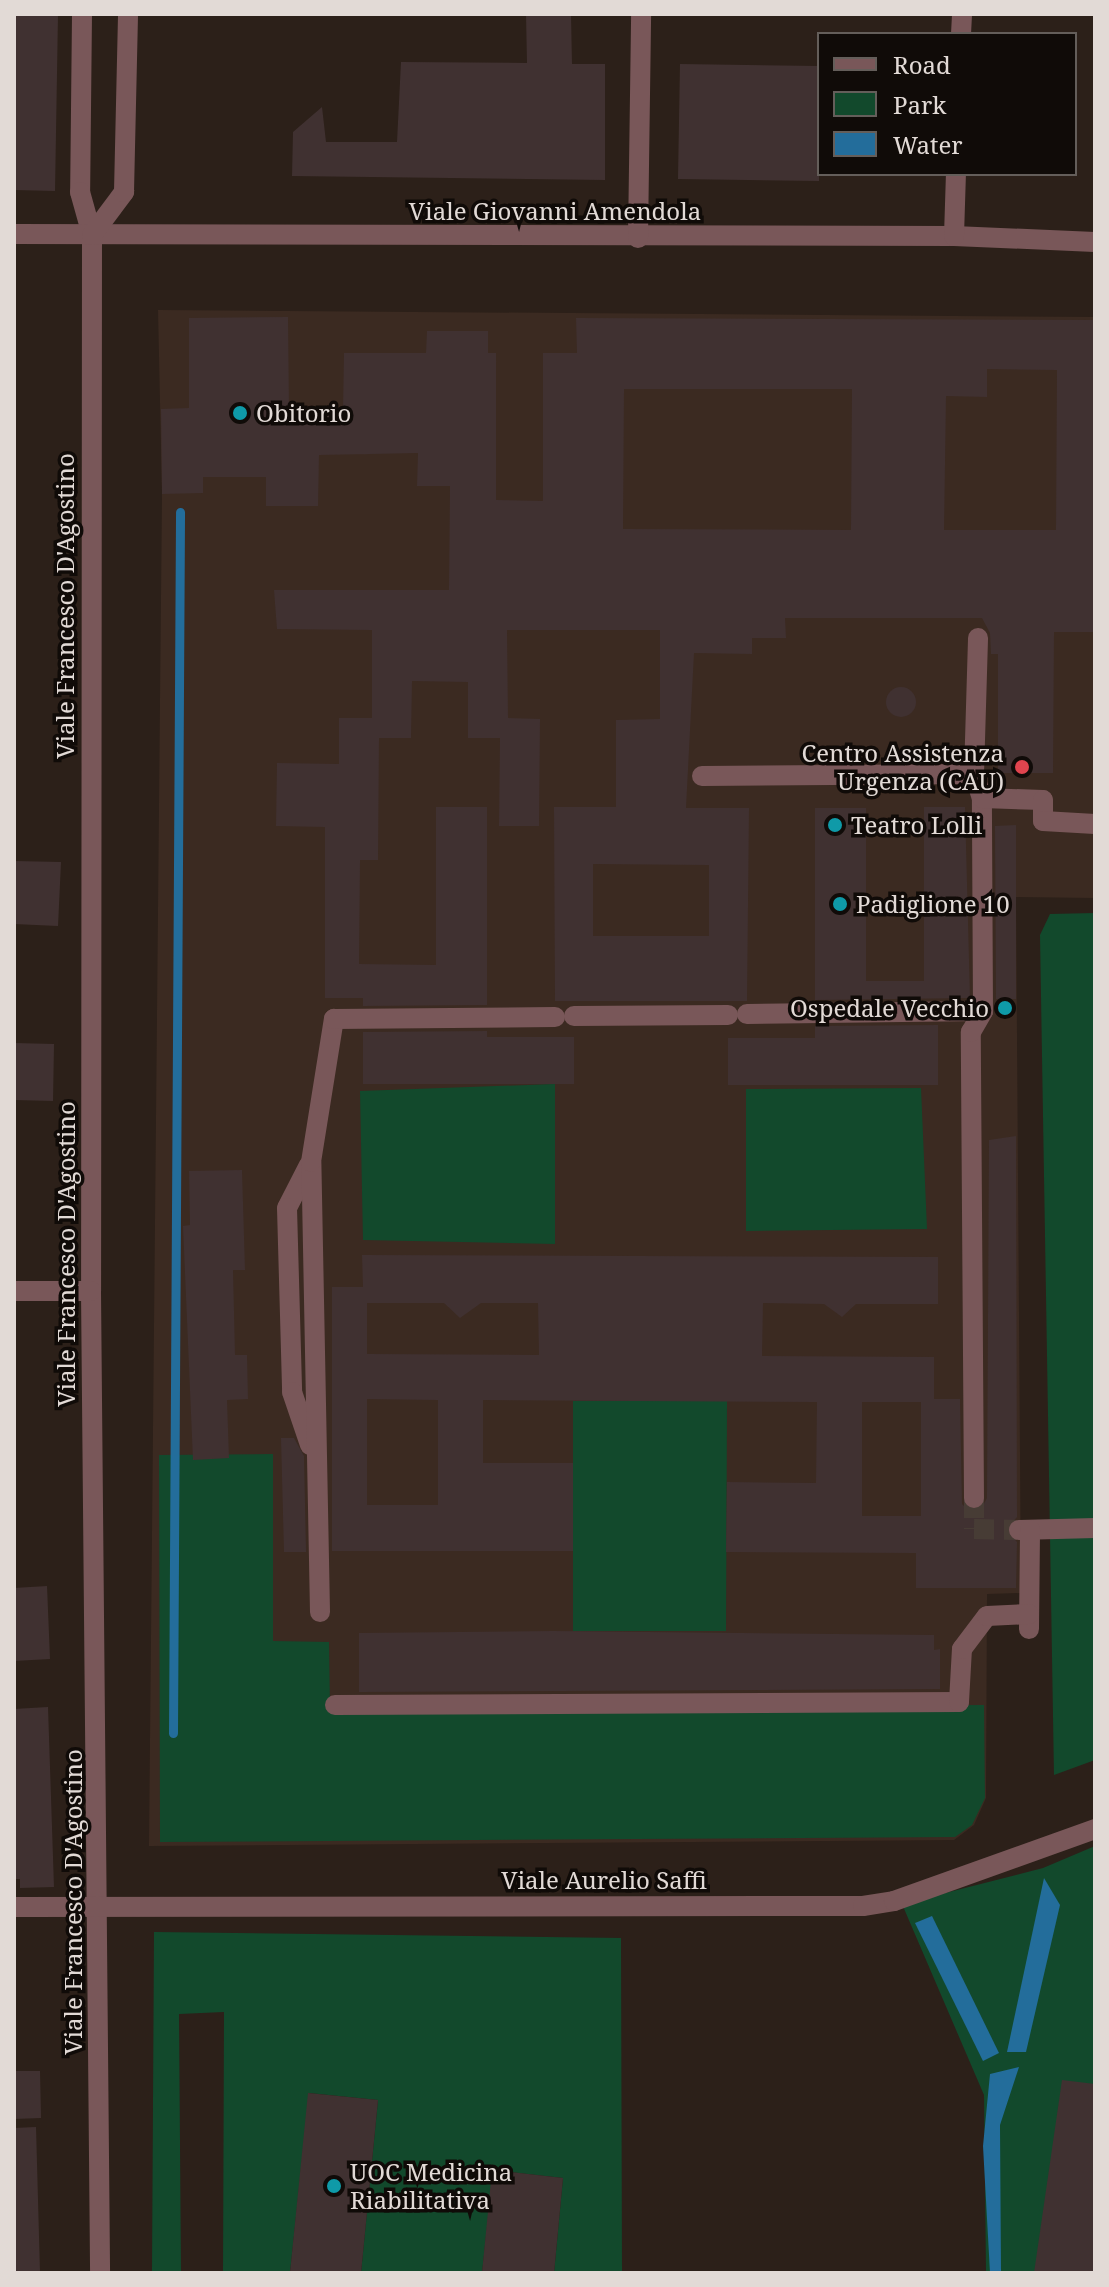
<!DOCTYPE html>
<html>
<head>
<meta charset="utf-8">
<style>
	body { margin:0 }
	#map { position:relative; width:1109px; height:2287px; overflow:hidden; background:#2c2019; font-family:"Noto Serif",serif }
	div>[style] { position:absolute }
	[style*='--x'] { left:calc(var(--x)*1px); top:calc(var(--y)*1px); width:calc(var(--w)*1px); rotate:calc(var(--a)*1deg) }
	.built>* { inset:0; background:#3b2a21 }
	.green>* { inset:0; background:#12492c }
	.water>* { inset:0; background:#236d9b }
	.stream>* { height:9px; margin:-4.5px; padding:0 4.5px; transform-origin:4.5px; border-radius:4.5px; background:#236d9b }
	.building>* { inset:0; background:#403131 }
	.round { border-radius:50% }
	.minor-tunnel>* { height:20px; margin-top:-10px; transform-origin:0; background:repeating-linear-gradient(90deg,#473c35 0 20px,transparent 0 30px) }
	.minor>* { height:20px; margin:-10px; padding:0 10px; transform-origin:10px; border-radius:10px; background:#795759 }
	.dots>* { width:22px; height:22px; translate:-50% -50%; box-sizing:border-box; border:4px solid #100b08; border-radius:50% }
	span { translate:-50% -50%; white-space:nowrap; text-align:center; line-height:1.15; -webkit-text-stroke:7px #100b08; paint-order:stroke }
	.street-label { font-size:24px; color:#e2dad6 }
	.poi-label { font-size:24px; color:#e2dad6 }
	.left { translate:0 -50%; text-align:left }
	.right { translate:-100% -50%; text-align:right }
	.frame { position:absolute; inset:0; border:16px solid #e2dad6; pointer-events:none }
	.legend { position:absolute; left:817px; top:32px; width:260px; height:144px; box-sizing:border-box; background:#100b08; border:2px solid #645e5a; margin:0; padding:10px 14px; list-style:none; font-size:24px; color:#e2dad6 }
	.legend li { display:flex; align-items:center; gap:16px; height:40px }
	.legend b { width:40px; border:2px solid #645e5a }
</style>
</head>
<body>
<div id="map">
	<div class="built">
		<div style="clip-path:polygon(158px 310px,1095px 317px,1095px 898px,1016px 897px,1021px 1593px,987px 1594px,986px 1798px,974px 1825px,954px 1840px,149px 1846px,162px 494px)"></div>
	</div>
	<div class="green">
		<div style="clip-path:polygon(1095px 913px,1095px 1760px,1054px 1775px,1040px 935px,1050px 914px)"></div>
		<div style="clip-path:polygon(555px 1084px,555px 1244px,363px 1240px,360px 1091px)"></div>
		<div style="clip-path:polygon(921px 1088px,927px 1229px,746px 1231px,746px 1089px)"></div>
		<div style="clip-path:polygon(573px 1401px,727px 1401px,726px 1631px,573px 1631px)"></div>
		<div style="clip-path:polygon(273px 1454px,273px 1641px,329px 1642px,330px 1708px,984px 1705px,985px 1798px,972px 1825px,955px 1837px,160px 1842px,159px 1455px)"></div>
		<div style="clip-path:polygon(1095px 1846px,1095px 2273px,986px 2273px,984px 2095px,902px 1904px,1043px 1868px)"></div>
		<div style="clip-path:polygon(154px 1932px,621px 1938px,622px 2273px,554px 2273px,563px 2178px,493px 2170px,482px 2273px,361px 2273px,378px 2100px,309px 2093px,290px 2273px,223px 2273px,224px 2012px,179px 2014px,181px 2273px,152px 2273px)"></div>
	</div>
	<div class="water">
		<div style="clip-path:polygon(1044px 1878px,1060px 1905px,1026px 2052px,1007px 2052px)"></div>
		<div style="clip-path:polygon(932px 1916px,999px 2053px,983px 2061px,915px 1923px)"></div>
		<div style="clip-path:polygon(1019px 2067px,1000px 2125px,1001px 2273px,990px 2273px,983px 2146px,990px 2074px)"></div>
	</div>
	<div class="stream">
		<div style="--x:173;--y:1733;--w:1221;--a:-89.67"></div>
	</div>
	<div class="building">
		<div style="clip-path:polygon(14px 14px,58px 14px,55px 191px,14px 190px)"></div>
		<div style="clip-path:polygon(526px 14px,571px 14px,572px 64px,605px 64px,605px 180px,292px 176px,293px 132px,322px 107px,326px 142px,397px 142px,401px 62px,527px 63px)"></div>
		<div style="clip-path:polygon(680px 64px,819px 66px,819px 181px,678px 179px)"></div>
		<div style="clip-path:polygon(evenodd,288px 317px,289px 409px,343px 411px,344px 353px,426px 353px,427px 331px,488px 331px,488px 353px,496px 353px,496px 500px,543px 501px,543px 353px,577px 353px,576px 318px,1095px 320px,1095px 632px,1054px 632px,1053px 773px,998px 773px,998px 654px,991px 654px,990px 633px,982px 618px,785px 618px,786px 638px,752px 638px,752px 654px,694px 653px,686px 808px,749px 808px,747px 1001px,555px 1001px,554px 807px,616px 807px,616px 720px,660px 719px,660px 630px,507px 630px,508px 718px,540px 719px,539px 826px,499px 826px,500px 738px,468px 738px,468px 682px,412px 681px,411px 738px,379px 738px,378px 860px,360px 860px,359px 964px,436px 965px,436px 807px,487px 807px,487px 1005px,363px 1006px,363px 998px,325px 998px,325px 827px,276px 826px,277px 763px,339px 764px,339px 718px,372px 718px,372px 630px,277px 629px,274px 590px,449px 590px,450px 486px,417px 486px,418px 453px,319px 455px,318px 506px,266px 506px,266px 477px,203px 477px,203px 493px,162px 494px,161px 409px,189px 408px,189px 318px,288px 317px,987px 369px,1057px 370px,1056px 530px,944px 530px,946px 396px,987px 397px,987px 369px,288px 317px,624px 389px,852px 389px,851px 530px,623px 529px,624px 389px,288px 317px,593px 864px,709px 865px,709px 936px,593px 936px,593px 864px)"></div>
		<div class="round" style="left:886px;top:687px;width:30px;height:30px"></div>
		<div style="clip-path:polygon(924px 807px,965px 807px,970px 998px,815px 1000px,815px 808px,866px 808px,866px 981px,924px 981px)"></div>
		<div style="clip-path:polygon(1016px 825px,1016px 999px,996px 999px,995px 826px)"></div>
		<div style="clip-path:polygon(14px 861px,61px 862px,58px 926px,14px 924px)"></div>
		<div style="clip-path:polygon(938px 1025px,938px 1085px,728px 1085px,728px 1038px,815px 1038px,815px 1026px)"></div>
		<div style="clip-path:polygon(487px 1031px,487px 1037px,574px 1037px,574px 1084px,363px 1084px,363px 1032px)"></div>
		<div style="clip-path:polygon(14px 1043px,54px 1044px,53px 1101px,14px 1100px)"></div>
		<div style="clip-path:polygon(evenodd,1016px 1136px,1017px 1517px,1006px 1530px,1017px 1542px,1016px 1588px,916px 1588px,916px 1553px,726px 1552px,727px 1482px,816px 1483px,817px 1402px,483px 1400px,483px 1463px,573px 1463px,573px 1551px,332px 1551px,332px 1287px,363px 1287px,362px 1255px,938px 1257px,938px 1304px,856px 1304px,842px 1317px,824px 1304px,763px 1303px,762px 1356px,934px 1357px,934px 1399px,960px 1399px,962px 1504px,968px 1510px,981px 1509px,987px 1498px,989px 1140px,1016px 1136px,367px 1303px,444px 1303px,460px 1318px,481px 1303px,538px 1303px,539px 1355px,367px 1354px,367px 1303px,1016px 1136px,367px 1399px,438px 1400px,438px 1505px,367px 1505px,367px 1399px,1016px 1136px,862px 1402px,921px 1402px,921px 1516px,862px 1516px,862px 1402px)"></div>
		<div style="clip-path:polygon(242px 1170px,245px 1270px,233px 1270px,235px 1355px,247px 1355px,248px 1399px,227px 1400px,229px 1458px,193px 1460px,183px 1226px,190px 1225px,189px 1171px)"></div>
		<div style="clip-path:polygon(281px 1438px,294px 1438px,304px 1456px,306px 1552px,284px 1552px)"></div>
		<div style="clip-path:polygon(47px 1586px,50px 1659px,14px 1661px,14px 1588px)"></div>
		<div style="clip-path:polygon(553px 1631px,934px 1635px,934px 1650px,940px 1649px,940px 1689px,359px 1692px,359px 1633px)"></div>
		<div style="clip-path:polygon(48px 1707px,54px 1887px,20px 1888px,20px 1879px,14px 1879px,14px 1709px)"></div>
		<div style="clip-path:polygon(14px 2071px,40px 2071px,41px 2118px,14px 2119px)"></div>
		<div style="clip-path:polygon(1062px 2080px,1095px 2084px,1095px 2273px,1034px 2273px)"></div>
		<div style="clip-path:polygon(308px 2093px,378px 2100px,361px 2273px,290px 2273px)"></div>
		<div style="clip-path:polygon(36px 2127px,40px 2273px,14px 2273px,14px 2128px)"></div>
		<div style="clip-path:polygon(492px 2170px,563px 2178px,554px 2273px,482px 2273px)"></div>
	</div>
	<div class="minor-tunnel">
		<div style="--x:974;--y:1498;--w:31;--a:90"></div>
		<div style="--x:974;--y:1529;--w:43;--a:1.3"></div>
	</div>
	<div class="minor">
		<div style="--x:82;--y:14;--w:178;--a:90.6"></div>
		<div style="--x:80;--y:192;--w:45;--a:74.4"></div>
		<div style="--x:92;--y:235;--w:1056;--a:90.05"></div>
		<div style="--x:91;--y:1291;--w:982;--a:89.47"></div>
		<div style="--x:961;--y:34;--w:20;--a:-87"></div>
		<div style="--x:14;--y:234;--w:940;--a:0.12"></div>
		<div style="--x:954;--y:236;--w:141;--a:2.4"></div>
		<div style="--x:92;--y:235;--w:54;--a:-53.3"></div>
		<div style="--x:124;--y:192;--w:178;--a:-88.7"></div>
		<div style="--x:954;--y:236;--w:62;--a:-88.2"></div>
		<div style="--x:638;--y:238;--w:224;--a:-89.2"></div>
		<div style="--x:974;--y:774;--w:136;--a:-88.3"></div>
		<div style="--x:702;--y:776;--w:272;--a:-0.4"></div>
		<div style="--x:974;--y:774;--w:25;--a:72"></div>
		<div style="--x:747;--y:1014;--w:236;--a:-0.7"></div>
		<div style="--x:574;--y:1016;--w:154;--a:-0.4"></div>
		<div style="--x:309;--y:1165;--w:48;--a:117.1"></div>
		<div style="--x:287;--y:1208;--w:184;--a:88.4"></div>
		<div style="--x:292;--y:1392;--w:56;--a:71.2"></div>
		<div style="--x:14;--y:1291;--w:77;--a:0"></div>
		<div style="--x:974;--y:1498;--w:466;--a:-90.4"></div>
		<div style="--x:971;--y:1032;--w:24;--a:-60"></div>
		<div style="--x:983;--y:1011;--w:213;--a:-90.3"></div>
		<div style="--x:982;--y:798;--w:61;--a:1.9"></div>
		<div style="--x:1043;--y:800;--w:21;--a:90"></div>
		<div style="--x:1043;--y:821;--w:52;--a:3.3"></div>
		<div style="--x:1019;--y:1530;--w:76;--a:-1.5"></div>
		<div style="--x:320;--y:1612;--w:450;--a:-91.1"></div>
		<div style="--x:311;--y:1162;--w:145;--a:-80.9"></div>
		<div style="--x:334;--y:1019;--w:221;--a:-0.5"></div>
		<div style="--x:1029;--y:1629;--w:99;--a:-89.4"></div>
		<div style="--x:335;--y:1705;--w:624;--a:-0.28"></div>
		<div style="--x:959;--y:1702;--w:53;--a:-86.8"></div>
		<div style="--x:962;--y:1649;--w:41;--a:-52.9"></div>
		<div style="--x:987;--y:1616;--w:42;--a:-2.7"></div>
		<div style="--x:14;--y:1907;--w:849;--a:-0.07"></div>
		<div style="--x:863;--y:1906;--w:31;--a:-9"></div>
		<div style="--x:894;--y:1901;--w:214;--a:-19.7"></div>
	</div>
	<div class="dots">
		<div style="left:240px;top:413px;background:#0f9aa8"></div>
		<div style="left:1022px;top:767px;background:#e0444e"></div>
		<div style="left:835px;top:825px;background:#0f9aa8"></div>
		<div style="left:840px;top:904px;background:#0f9aa8"></div>
		<div style="left:1005px;top:1008px;background:#0f9aa8"></div>
		<div style="left:334px;top:2186px;background:#0f9aa8"></div>
	</div>
	<div class="street-label">
		<span style="left:555px;top:211px">Viale Giovanni Amendola</span>
		<span style="left:65px;top:606px;rotate:-90deg">Viale Francesco D'Agostino</span>
		<span style="left:66px;top:1254px;rotate:-90deg">Viale Francesco D'Agostino</span>
		<span style="left:604px;top:1880px">Viale Aurelio Saffi</span>
		<span style="left:73px;top:1902px;rotate:-90deg">Viale Francesco D'Agostino</span>
	</div>
	<div class="poi-label">
		<span class="left" style="left:256px;top:413px">Obitorio</span>
		<span class="right" style="left:1004px;top:767px">Centro Assistenza<br>Urgenza (CAU)</span>
		<span class="left" style="left:851px;top:825px">Teatro Lolli</span>
		<span class="left" style="left:856px;top:904px">Padiglione 10</span>
		<span class="right" style="left:989px;top:1008px">Ospedale Vecchio</span>
		<span class="left" style="left:350px;top:2186px">UOC Medicina<br>Riabilitativa</span>
	</div>
	<div class="frame"></div>
	<ul class="legend">
	<li><b style="height:10px;background:#795759"></b>Road</li>
	<li><b style="height:22px;background:#12492c"></b>Park</li>
	<li><b style="height:22px;background:#236d9b"></b>Water</li>
	</ul>
</div>
</body>
</html>
